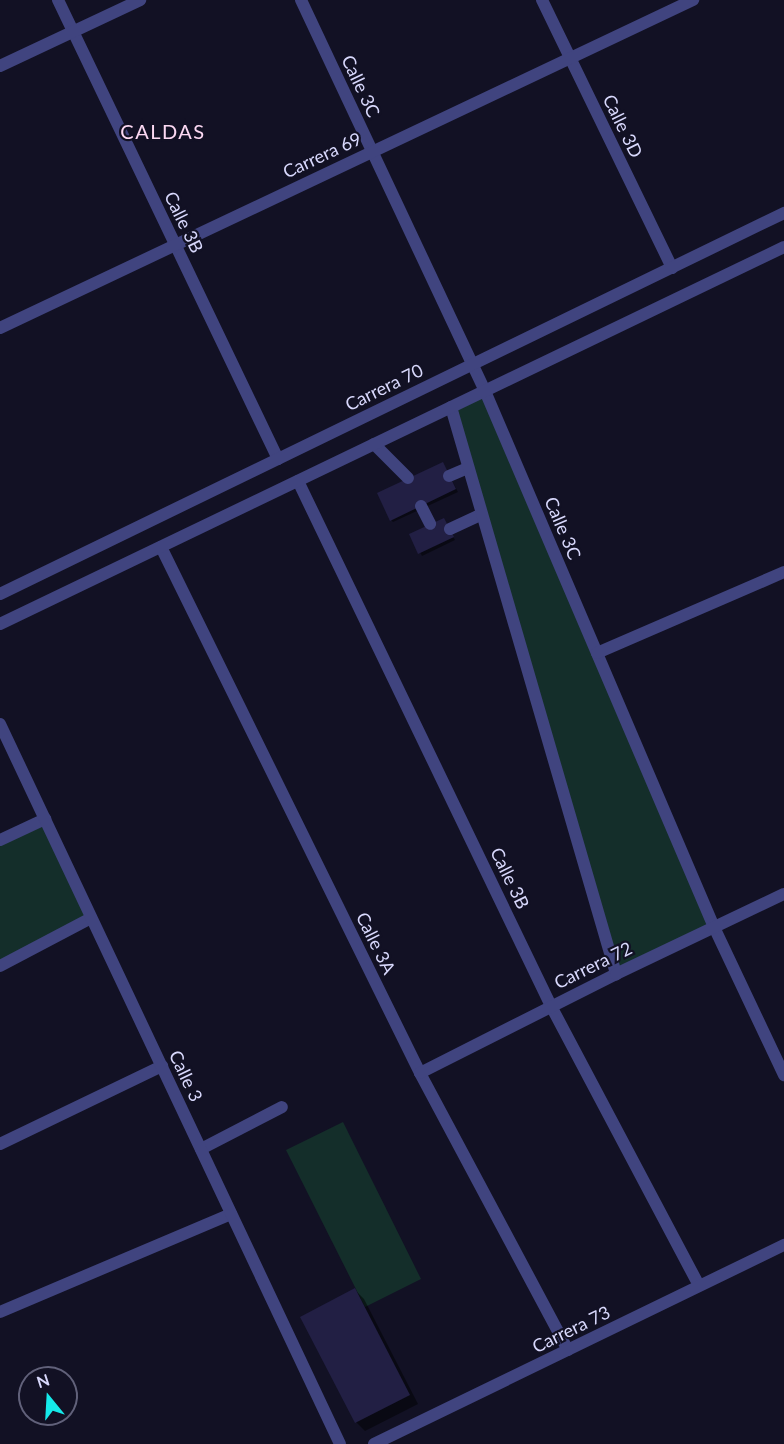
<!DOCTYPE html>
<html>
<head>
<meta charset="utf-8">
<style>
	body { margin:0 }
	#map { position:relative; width:784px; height:1444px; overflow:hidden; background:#121124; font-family:Lato,sans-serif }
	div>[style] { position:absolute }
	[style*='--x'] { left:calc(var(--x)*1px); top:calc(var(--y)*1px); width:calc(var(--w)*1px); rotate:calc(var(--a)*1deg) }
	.green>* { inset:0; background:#142e2a }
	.shadow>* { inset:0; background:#0007 }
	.building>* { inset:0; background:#221f44 }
	.service>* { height:12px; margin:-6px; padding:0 6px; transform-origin:6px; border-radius:6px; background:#40447f }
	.minor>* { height:12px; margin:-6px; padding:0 6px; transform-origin:6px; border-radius:6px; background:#40447f }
	.tertiary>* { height:12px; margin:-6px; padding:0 6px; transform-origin:6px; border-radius:6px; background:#40447f }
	span { translate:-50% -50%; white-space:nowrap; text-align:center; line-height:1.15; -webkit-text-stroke:4.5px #121124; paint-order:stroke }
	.street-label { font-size:18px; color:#d8d8fc }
	.neighbourhood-label { font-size:20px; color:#fcd9f3; letter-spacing:1.5px }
	.north { position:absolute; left:18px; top:1366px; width:60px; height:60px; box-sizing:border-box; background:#121124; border:2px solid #61617a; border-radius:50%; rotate:342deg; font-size:16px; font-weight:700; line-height:24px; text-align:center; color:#d8d8fc }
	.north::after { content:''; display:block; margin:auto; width:21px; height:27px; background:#15eaea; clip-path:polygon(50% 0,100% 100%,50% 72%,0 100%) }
</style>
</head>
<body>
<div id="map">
	<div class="green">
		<div style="clip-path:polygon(485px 391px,714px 927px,616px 974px,451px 407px)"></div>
		<div style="clip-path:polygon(45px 819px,91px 918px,0 966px,0 840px)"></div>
		<div style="clip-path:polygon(343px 1122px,421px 1279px,365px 1307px,286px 1150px)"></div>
	</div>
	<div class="shadow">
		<div style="clip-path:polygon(443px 464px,458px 492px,393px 522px,391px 520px)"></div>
		<div style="clip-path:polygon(444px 520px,455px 540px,422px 556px,411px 535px)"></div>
		<div style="clip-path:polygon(355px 1290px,364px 1299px,418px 1404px,365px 1431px,356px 1422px)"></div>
	</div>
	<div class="building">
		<div style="clip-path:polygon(443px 462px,456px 489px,390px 521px,377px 493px)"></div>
		<div style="clip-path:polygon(444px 518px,454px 537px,418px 554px,409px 534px)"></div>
		<div style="clip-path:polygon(355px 1288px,410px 1395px,355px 1423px,300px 1317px)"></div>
	</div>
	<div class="service">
		<div style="--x:374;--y:444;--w:48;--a:45"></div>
		<div style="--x:449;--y:476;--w:21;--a:-23"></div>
		<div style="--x:421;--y:506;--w:20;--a:63"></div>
		<div style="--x:450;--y:529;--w:35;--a:-25"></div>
		<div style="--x:201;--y:1149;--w:91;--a:-27.4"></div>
	</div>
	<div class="minor">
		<div style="--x:58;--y:0;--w:509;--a:64.39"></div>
		<div style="--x:301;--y:0;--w:432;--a:64.8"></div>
		<div style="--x:485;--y:391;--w:583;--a:66.87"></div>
		<div style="--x:714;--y:927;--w:164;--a:64.7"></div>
		<div style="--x:542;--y:0;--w:298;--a:64.1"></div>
		<div style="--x:0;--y:66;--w:155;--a:-25.2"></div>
		<div style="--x:0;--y:328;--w:767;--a:-25.33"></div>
		<div style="--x:451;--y:407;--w:591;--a:73.77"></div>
		<div style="--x:298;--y:481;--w:583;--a:64.27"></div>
		<div style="--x:551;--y:1006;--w:316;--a:62.1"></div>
		<div style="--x:161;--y:547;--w:586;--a:63.78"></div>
		<div style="--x:420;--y:1073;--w:314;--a:61.9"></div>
		<div style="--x:597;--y:653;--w:204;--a:-23.4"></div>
		<div style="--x:0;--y:840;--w:50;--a:-25"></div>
		<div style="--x:0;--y:966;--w:103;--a:-27.8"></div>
		<div style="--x:420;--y:1073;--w:220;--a:-26.8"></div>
		<div style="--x:616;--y:974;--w:186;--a:-25.5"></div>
		<div style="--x:0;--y:1144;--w:180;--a:-25.7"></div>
		<div style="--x:0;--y:1312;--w:251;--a:-23"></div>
	</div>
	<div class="tertiary">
		<div style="--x:0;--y:594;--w:872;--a:-25.92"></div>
		<div style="--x:0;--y:624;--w:870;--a:-25.68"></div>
		<div style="--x:0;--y:724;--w:796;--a:64.72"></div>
		<div style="--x:374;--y:1444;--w:456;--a:-25.9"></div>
	</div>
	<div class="street-label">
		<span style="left:361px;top:86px;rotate:65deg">Calle 3C</span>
		<span style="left:623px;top:126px;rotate:64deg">Calle 3D</span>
		<span style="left:322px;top:155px;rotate:-25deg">Carrera 69</span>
		<span style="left:184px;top:222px;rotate:64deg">Calle 3B</span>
		<span style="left:384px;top:387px;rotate:-26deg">Carrera 70</span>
		<span style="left:563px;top:528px;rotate:67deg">Calle 3C</span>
		<span style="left:510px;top:878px;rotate:64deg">Calle 3B</span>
		<span style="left:376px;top:943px;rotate:64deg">Calle 3A</span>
		<span style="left:593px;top:965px;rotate:-26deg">Carrera 72</span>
		<span style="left:186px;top:1076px;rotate:65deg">Calle 3</span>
		<span style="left:571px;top:1329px;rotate:-26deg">Carrera 73</span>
	</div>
	<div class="neighbourhood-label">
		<span style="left:163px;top:131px">CALDAS</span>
	</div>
	<div class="north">N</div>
</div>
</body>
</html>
